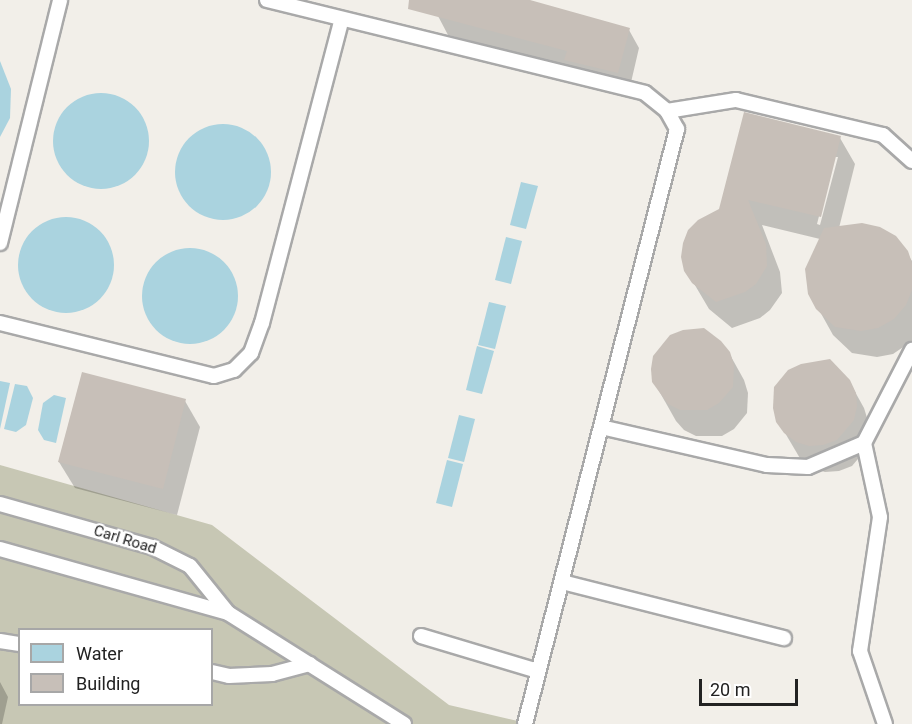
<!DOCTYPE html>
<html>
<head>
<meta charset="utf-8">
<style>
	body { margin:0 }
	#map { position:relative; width:912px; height:724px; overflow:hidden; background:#f2efe9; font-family:Roboto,sans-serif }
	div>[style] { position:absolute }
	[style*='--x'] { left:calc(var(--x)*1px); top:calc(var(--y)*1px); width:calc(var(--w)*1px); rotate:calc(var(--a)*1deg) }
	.construction>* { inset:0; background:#c7c7b4 }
	.water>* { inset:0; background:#aad3df }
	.round { border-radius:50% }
	.shadow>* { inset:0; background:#0003 }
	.building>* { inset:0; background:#c7bfb8 }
	.roads { filter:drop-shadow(2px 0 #a9a9a9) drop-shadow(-2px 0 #a9a9a9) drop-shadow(0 2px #a9a9a9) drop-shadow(0 -2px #a9a9a9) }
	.lane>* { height:14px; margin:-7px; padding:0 7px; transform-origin:7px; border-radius:7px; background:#fff }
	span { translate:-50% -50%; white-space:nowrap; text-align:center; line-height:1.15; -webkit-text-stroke:4.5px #fff; paint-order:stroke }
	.street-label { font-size:15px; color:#222 }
	.legend { position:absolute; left:18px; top:628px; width:195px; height:78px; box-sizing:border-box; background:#fff; border:2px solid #a7a7a7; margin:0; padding:8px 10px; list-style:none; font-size:18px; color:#222 }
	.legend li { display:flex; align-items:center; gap:12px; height:30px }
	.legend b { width:30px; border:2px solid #a7a7a7 }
	.scale { position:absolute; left:699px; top:679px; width:99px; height:27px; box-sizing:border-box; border:3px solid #222; border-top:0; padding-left:8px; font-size:18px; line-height:21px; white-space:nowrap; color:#222; -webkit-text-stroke:4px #fff; paint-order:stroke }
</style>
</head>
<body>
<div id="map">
	<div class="construction">
		<div style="clip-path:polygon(evenodd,0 465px,212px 525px,449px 705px,531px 724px,0 724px,0 465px,20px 630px,212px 630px,212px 704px,20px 704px,20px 630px)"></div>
	</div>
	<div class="water">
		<div style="clip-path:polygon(0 61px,11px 89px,10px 118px,0 137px)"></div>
		<div class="round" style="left:53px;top:93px;width:96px;height:96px"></div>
		<div class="round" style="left:175px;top:124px;width:96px;height:96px"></div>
		<div style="clip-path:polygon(521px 182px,538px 186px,526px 229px,510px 225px)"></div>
		<div class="round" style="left:18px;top:217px;width:96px;height:96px"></div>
		<div style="clip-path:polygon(506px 237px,522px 241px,511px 284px,495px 280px)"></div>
		<div class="round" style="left:142px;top:248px;width:96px;height:96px"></div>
		<div style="clip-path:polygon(489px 302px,506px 306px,495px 349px,478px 345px)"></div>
		<div style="clip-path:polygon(477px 346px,494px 351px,482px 394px,466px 390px)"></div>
		<div style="clip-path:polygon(0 381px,10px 383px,0 429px)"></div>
		<div style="clip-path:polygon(15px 384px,27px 386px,33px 398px,26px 425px,16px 432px,4px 429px)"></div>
		<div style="clip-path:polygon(54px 395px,66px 398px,56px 443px,44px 440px,38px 430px,43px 403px)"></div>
		<div style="clip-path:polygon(459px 415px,475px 419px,464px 462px,448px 458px)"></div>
		<div style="clip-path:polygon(447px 460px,463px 464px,452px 507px,436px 503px)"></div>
	</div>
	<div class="shadow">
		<div style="clip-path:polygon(442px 0,521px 0,629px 30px,639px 48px,629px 91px,576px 78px,569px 66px,448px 35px,438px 16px)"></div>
		<div style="clip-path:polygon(evenodd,840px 138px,855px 164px,839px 228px,906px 252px,912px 261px,912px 341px,893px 354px,877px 357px,852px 353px,833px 335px,818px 308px,820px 239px,762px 225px,780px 272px,782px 293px,770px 310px,760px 318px,732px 328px,709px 309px,686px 270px,684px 243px,840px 138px,834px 157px,838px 157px,820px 225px,817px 224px,834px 157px)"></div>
		<div style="clip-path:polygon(729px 353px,744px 380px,748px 393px,747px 413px,734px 429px,722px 436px,696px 436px,684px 430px,676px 421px,654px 382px)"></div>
		<div style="clip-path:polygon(849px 381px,864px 408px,872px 434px,869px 446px,852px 466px,839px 471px,825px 472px,812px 468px,801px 460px,778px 421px)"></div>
		<div style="clip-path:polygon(185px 401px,200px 427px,177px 515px,75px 488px,59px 462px)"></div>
		<div style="clip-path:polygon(0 682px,8px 697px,2px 724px,0 724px)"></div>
	</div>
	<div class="building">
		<div style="clip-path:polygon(409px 0,530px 0,630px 28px,618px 73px,564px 60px,567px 51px,408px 9px)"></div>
		<div style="clip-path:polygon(744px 112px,841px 136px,821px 217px,748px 200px,766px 244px,767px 266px,756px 284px,745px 292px,716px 302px,692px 283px,684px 271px,681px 257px,683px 243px,688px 230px,698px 220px,719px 209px)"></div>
		<div style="clip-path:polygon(862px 223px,880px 227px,896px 236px,908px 251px,912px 263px,912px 290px,906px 305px,894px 319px,878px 328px,861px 331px,835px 327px,816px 309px,808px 294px,805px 269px,824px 228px)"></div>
		<div style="clip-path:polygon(704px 328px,721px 341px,730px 352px,734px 365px,733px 387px,719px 403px,707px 410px,680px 410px,668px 404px,652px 382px,651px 369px,653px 356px,670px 335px,683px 330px)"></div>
		<div style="clip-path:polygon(830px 359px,850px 380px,856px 393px,857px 406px,854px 420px,837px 440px,823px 445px,809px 446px,796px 442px,784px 433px,776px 422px,773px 408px,774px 387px,788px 370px,801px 364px)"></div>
		<div style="clip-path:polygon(82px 372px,186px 399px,163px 489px,58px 462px)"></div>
	</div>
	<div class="roads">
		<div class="lane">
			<div style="--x:267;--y:0;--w:389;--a:13.8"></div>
			<div style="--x:645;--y:93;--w:28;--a:39"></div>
			<div style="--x:667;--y:111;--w:21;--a:61"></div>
			<div style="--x:677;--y:129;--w:614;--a:104.33"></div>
			<div style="--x:667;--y:111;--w:70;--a:-9.1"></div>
			<div style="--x:736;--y:100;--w:151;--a:13.4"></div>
			<div style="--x:883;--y:135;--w:39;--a:42"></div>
			<div style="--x:0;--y:243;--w:250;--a:-76.1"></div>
			<div style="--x:0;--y:323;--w:220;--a:13.9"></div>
			<div style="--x:214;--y:376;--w:21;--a:-17"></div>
			<div style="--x:234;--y:370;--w:24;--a:-45"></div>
			<div style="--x:251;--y:353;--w:32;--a:-70"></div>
			<div style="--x:262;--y:323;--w:314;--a:-75.3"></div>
			<div style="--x:601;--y:427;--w:170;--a:12.9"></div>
			<div style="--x:767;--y:465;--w:41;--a:2.8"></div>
			<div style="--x:808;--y:467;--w:61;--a:-23.2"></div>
			<div style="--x:0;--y:504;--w:158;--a:15.8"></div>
			<div style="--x:152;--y:547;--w:42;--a:26.6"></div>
			<div style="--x:190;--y:566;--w:60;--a:51"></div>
			<div style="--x:0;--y:549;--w:237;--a:15.7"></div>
			<div style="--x:228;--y:613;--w:208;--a:32.2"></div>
			<div style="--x:562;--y:582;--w:229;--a:14.2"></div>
			<div style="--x:421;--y:636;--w:122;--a:16.7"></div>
			<div style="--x:0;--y:641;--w:20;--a:9"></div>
			<div style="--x:212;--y:672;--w:17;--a:13"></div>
			<div style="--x:229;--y:676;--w:43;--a:-2.7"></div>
			<div style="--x:272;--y:674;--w:39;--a:-15"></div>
			<div style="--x:885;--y:724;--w:77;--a:-108.9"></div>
			<div style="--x:860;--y:651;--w:135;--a:-81.5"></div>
			<div style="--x:880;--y:517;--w:76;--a:-102.2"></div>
			<div style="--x:864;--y:443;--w:105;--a:-62.7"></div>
		</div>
	</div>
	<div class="street-label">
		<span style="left:125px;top:540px;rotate:17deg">Carl Road</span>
	</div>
	<ul class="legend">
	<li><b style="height:16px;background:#aad3df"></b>Water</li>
	<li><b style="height:16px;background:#c7bfb8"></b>Building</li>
	</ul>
	<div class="scale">20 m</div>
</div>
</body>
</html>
